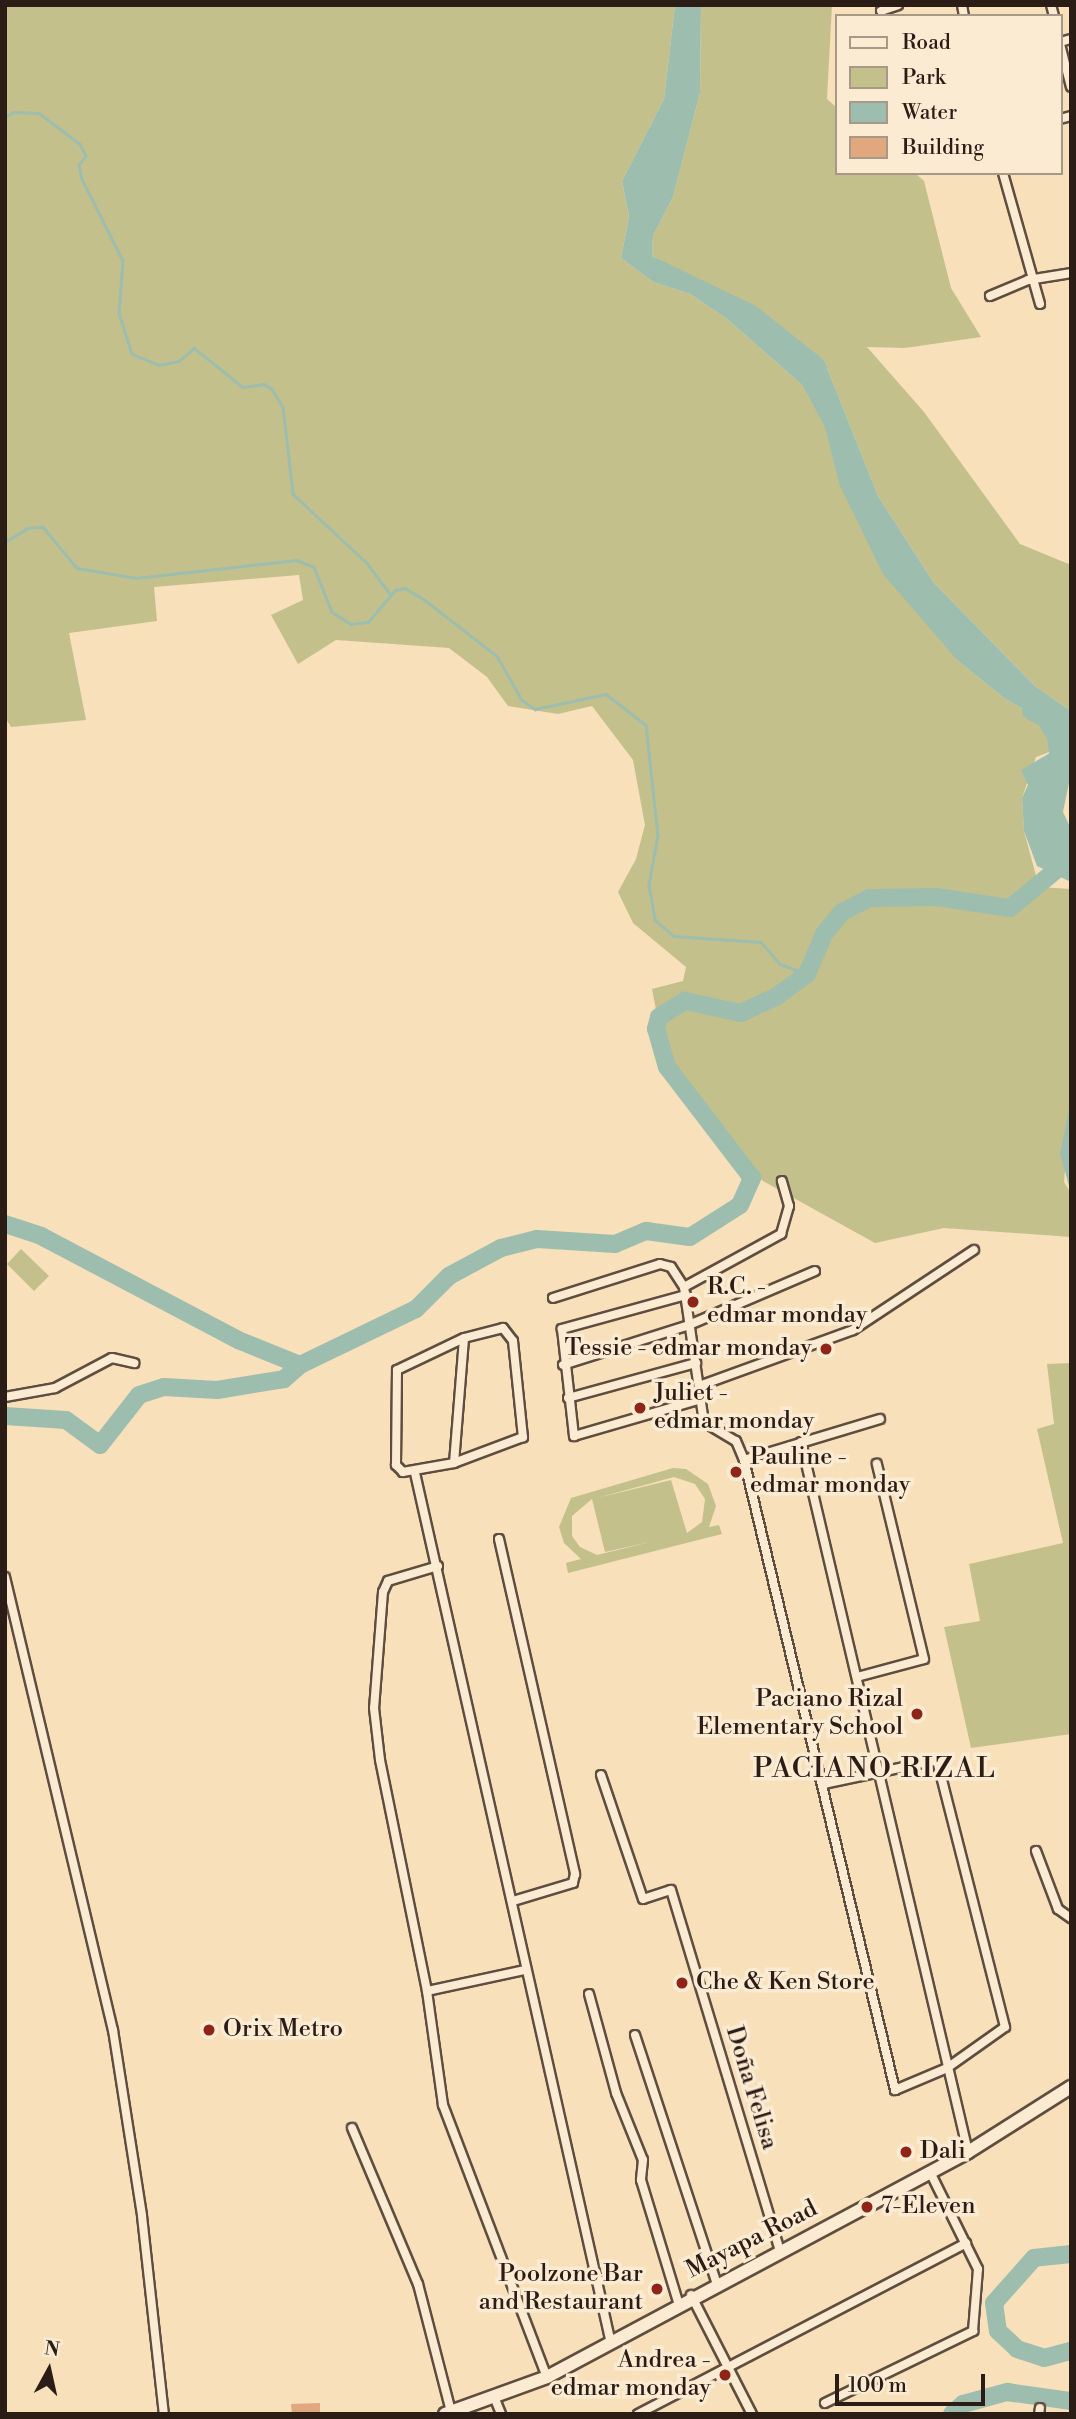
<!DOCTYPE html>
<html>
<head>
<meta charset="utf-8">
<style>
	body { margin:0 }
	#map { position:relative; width:1076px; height:2419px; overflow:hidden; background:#f7e0ba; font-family:"Libre Bodoni",serif }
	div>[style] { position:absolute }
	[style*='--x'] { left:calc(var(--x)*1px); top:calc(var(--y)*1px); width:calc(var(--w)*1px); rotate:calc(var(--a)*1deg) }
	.green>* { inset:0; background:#c4c08b }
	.water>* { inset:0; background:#9dbdaf }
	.stream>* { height:2.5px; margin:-1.25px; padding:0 1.25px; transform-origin:1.25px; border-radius:1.25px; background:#9dbdaf }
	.river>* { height:18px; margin:-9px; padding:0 9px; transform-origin:9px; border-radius:9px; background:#9dbdaf }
	.building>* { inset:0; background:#e1a77e }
	.roads { filter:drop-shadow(2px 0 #5f4d3f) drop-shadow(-2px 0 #5f4d3f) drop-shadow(0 2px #5f4d3f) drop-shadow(0 -2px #5f4d3f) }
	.street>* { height:8px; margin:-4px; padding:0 4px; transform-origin:4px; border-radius:4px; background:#faebd2 }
	.secondary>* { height:12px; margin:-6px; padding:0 6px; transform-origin:6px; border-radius:6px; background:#faebd2 }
	.dots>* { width:19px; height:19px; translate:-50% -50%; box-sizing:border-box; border:4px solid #faebd2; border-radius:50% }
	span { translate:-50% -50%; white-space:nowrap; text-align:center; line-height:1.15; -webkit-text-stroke:7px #faebd2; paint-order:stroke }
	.poi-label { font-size:24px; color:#2c1c16 }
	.left { translate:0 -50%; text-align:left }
	.right { translate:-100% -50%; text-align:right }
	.street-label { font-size:24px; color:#2c1c16 }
	.quarter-label { font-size:28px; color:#2c1c16; letter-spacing:2px }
	.frame { position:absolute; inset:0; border:7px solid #2c1c16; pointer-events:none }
	.legend { position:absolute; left:835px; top:14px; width:228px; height:161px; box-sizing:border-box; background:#faebd2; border:2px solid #a89887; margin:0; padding:9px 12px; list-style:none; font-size:21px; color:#2c1c16 }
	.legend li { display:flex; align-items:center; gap:14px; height:35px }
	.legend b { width:35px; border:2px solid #a89887 }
	.north { position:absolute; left:14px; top:2335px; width:70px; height:70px; -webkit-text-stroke:5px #faebd2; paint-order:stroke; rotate:8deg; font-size:19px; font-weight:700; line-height:28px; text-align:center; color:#2c1c16 }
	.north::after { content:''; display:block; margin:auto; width:24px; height:32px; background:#2c1c16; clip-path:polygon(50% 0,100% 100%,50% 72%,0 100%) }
	.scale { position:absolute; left:835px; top:2374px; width:150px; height:32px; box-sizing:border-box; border:4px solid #2c1c16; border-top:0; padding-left:9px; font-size:21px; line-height:24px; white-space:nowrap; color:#2c1c16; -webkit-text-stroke:5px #faebd2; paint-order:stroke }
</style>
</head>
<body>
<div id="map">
	<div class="green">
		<div style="clip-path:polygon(5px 5px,675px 5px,664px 99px,622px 181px,629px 217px,621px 258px,653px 282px,690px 294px,727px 319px,802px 385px,957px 660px,1004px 698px,1055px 728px,1060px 739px,1055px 750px,1036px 757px,1022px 798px,1024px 831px,1039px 887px,1071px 889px,1071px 1099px,1064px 1182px,1071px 1193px,1071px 1237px,944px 1228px,875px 1243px,763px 1181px,734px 1155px,667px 1067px,652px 989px,683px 981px,686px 967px,633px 923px,618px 892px,636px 859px,645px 825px,633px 760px,592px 706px,558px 714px,508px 706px,487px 677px,449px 648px,336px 640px,298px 664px,271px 615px,303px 600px,299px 575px,154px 587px,157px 621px,69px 633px,86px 720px,11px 727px,5px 717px)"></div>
		<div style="clip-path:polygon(701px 5px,832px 5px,827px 99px,836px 107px,836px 173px,915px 173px,924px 181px,951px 288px,981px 337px,905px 348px,867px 347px,924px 412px,1020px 544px,1071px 565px,1071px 711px,1035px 686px,934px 583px,878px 496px,824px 360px,652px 256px,653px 236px,673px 197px,700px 93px)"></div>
		<div style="clip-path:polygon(21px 1249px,49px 1276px,34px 1291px,7px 1264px)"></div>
		<div style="clip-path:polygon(1071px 1363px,1071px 1734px,971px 1748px,944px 1627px,980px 1621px,969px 1564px,1063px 1543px,1037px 1429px,1054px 1424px,1047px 1364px)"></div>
		<div style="clip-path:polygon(evenodd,673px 1468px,686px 1469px,708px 1484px,716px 1506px,709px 1527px,719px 1525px,722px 1534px,568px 1573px,566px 1563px,581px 1559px,564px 1543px,559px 1527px,571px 1498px,673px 1468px,674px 1477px,695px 1484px,705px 1499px,702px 1522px,687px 1533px,671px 1480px,597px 1498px,674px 1477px,673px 1468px,592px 1499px,605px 1552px,654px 1541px,597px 1555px,580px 1547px,572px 1536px,572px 1516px,592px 1499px)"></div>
	</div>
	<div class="water">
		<div style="clip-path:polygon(675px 5px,701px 5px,700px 93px,673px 197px,653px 236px,652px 256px,756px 306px,824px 360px,878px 496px,934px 583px,1035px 686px,1071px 711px,1071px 773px,1063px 812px,1071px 829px,1071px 882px,1037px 866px,1024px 831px,1022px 798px,1028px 785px,1021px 770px,1055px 750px,1060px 739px,1055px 728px,1004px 698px,957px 660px,883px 574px,840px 486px,825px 427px,802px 385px,727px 319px,690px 294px,653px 282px,621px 258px,629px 217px,622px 181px,664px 99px)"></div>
		<div style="clip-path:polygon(1071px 1099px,1071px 1193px,1060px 1154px)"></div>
	</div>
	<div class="stream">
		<div style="--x:5;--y:117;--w:10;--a:-29"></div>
		<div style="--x:14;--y:112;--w:25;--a:2"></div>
		<div style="--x:39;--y:113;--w:51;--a:37.1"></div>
		<div style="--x:80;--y:144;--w:13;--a:63"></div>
		<div style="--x:86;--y:156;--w:11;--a:128"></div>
		<div style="--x:79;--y:165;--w:14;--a:78"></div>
		<div style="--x:82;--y:179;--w:92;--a:63.4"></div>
		<div style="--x:123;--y:261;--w:52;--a:94.4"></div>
		<div style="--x:119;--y:313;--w:43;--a:72.4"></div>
		<div style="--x:132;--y:354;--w:29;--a:22"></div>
		<div style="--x:159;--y:365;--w:20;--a:-11"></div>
		<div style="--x:179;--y:361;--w:20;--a:-41"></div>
		<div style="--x:194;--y:348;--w:63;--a:38.5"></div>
		<div style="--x:243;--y:387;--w:21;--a:-8"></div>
		<div style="--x:264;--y:384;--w:9;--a:32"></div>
		<div style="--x:272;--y:389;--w:21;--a:59"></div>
		<div style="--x:283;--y:407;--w:88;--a:83.4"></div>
		<div style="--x:293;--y:494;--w:100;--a:43"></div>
		<div style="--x:366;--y:562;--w:41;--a:52.9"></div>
		<div style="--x:5;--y:542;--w:26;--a:-32"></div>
		<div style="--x:27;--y:528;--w:16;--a:-4"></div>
		<div style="--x:43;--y:527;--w:53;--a:50.3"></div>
		<div style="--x:77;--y:568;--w:60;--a:9.6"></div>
		<div style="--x:136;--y:578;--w:161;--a:-6.4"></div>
		<div style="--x:296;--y:560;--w:19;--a:21"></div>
		<div style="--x:314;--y:567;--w:48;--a:68.2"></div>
		<div style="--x:332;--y:612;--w:22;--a:32"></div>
		<div style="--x:351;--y:624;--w:17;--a:-7"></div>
		<div style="--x:368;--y:622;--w:42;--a:-49.8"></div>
		<div style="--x:395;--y:590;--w:10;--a:-11"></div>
		<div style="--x:405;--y:588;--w:23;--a:31"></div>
		<div style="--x:425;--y:600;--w:91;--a:37.9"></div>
		<div style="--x:497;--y:656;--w:51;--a:60.4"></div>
		<div style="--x:522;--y:700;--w:16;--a:35"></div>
		<div style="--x:535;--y:709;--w:73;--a:-11.9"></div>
		<div style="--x:606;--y:694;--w:51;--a:37.8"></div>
		<div style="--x:646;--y:725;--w:111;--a:83.8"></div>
		<div style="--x:658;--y:835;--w:51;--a:100.2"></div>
		<div style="--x:649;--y:885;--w:36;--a:80"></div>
		<div style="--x:655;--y:920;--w:25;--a:40"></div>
		<div style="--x:674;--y:936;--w:87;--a:3.9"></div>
		<div style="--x:761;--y:942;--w:29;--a:49"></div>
		<div style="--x:780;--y:964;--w:29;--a:20"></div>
	</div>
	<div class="river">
		<div style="--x:1031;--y:711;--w:17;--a:28"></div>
		<div style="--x:1046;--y:719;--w:21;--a:61"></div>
		<div style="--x:1056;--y:737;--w:27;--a:82"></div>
		<div style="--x:5;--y:1224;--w:38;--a:18"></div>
		<div style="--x:41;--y:1236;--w:223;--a:27.8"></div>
		<div style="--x:238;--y:1340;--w:67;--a:22"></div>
		<div style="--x:5;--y:1416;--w:61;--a:3.8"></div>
		<div style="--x:66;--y:1420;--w:42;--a:36.3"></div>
		<div style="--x:100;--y:1445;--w:63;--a:-52"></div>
		<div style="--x:139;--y:1395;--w:26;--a:-18"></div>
		<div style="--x:164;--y:1387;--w:53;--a:3.2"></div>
		<div style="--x:217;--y:1390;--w:68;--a:-9.3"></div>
		<div style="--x:284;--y:1379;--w:21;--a:-41"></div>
		<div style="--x:300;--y:1365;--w:129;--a:-25.8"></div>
		<div style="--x:416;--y:1309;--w:47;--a:-45"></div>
		<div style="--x:449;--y:1276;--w:59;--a:-28.3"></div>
		<div style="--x:501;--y:1248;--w:37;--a:-14"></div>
		<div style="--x:537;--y:1239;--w:78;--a:3.7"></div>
		<div style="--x:615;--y:1244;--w:34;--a:-23"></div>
		<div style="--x:646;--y:1231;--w:44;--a:7.8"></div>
		<div style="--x:690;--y:1237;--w:59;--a:-32.6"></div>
		<div style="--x:740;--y:1205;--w:30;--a:-66"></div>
		<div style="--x:752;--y:1178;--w:140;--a:-127.4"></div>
		<div style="--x:667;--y:1067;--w:40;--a:-106"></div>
		<div style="--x:656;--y:1029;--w:12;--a:-76"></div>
		<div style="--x:659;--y:1017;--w:31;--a:-32"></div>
		<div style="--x:685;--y:1001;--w:57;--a:12.1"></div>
		<div style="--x:741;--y:1013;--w:40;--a:-25"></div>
		<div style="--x:777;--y:996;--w:37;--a:-36"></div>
		<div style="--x:807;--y:974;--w:43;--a:-67"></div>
		<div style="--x:824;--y:934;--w:28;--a:-51"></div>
		<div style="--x:842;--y:912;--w:31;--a:-27"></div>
		<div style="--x:870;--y:898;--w:66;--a:-0.9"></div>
		<div style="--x:936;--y:897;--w:75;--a:8.5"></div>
		<div style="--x:1010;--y:908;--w:66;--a:-39.5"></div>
		<div style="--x:1071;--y:2254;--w:37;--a:174"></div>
		<div style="--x:1034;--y:2258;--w:60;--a:131.6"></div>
		<div style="--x:994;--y:2303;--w:28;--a:82"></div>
		<div style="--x:998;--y:2331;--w:26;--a:43"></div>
		<div style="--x:1017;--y:2349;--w:28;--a:18"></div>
		<div style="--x:1044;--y:2358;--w:28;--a:-15"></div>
		<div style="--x:952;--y:2414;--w:15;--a:-42"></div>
		<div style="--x:963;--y:2404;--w:46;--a:-15.3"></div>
		<div style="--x:1007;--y:2392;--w:65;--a:8"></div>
	</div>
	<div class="building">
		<div style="clip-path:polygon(320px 2403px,320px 2414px,292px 2414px,291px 2404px)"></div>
	</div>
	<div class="roads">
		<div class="street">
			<div style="--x:962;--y:5;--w:11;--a:80"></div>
			<div style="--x:1051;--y:5;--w:11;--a:75"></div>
			<div style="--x:881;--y:11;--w:18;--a:-19"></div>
			<div style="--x:1060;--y:42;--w:11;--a:-15"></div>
			<div style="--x:1060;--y:44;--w:44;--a:75.7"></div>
			<div style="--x:1060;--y:119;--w:11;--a:-15"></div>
			<div style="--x:1003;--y:173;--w:136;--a:74.2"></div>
			<div style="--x:990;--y:296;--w:41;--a:-22.8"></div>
			<div style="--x:1028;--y:280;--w:44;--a:-9.2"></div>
			<div style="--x:684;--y:1287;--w:111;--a:-28.7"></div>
			<div style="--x:781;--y:1234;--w:29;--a:-74"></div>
			<div style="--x:789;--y:1206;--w:26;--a:-106"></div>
			<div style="--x:686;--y:1295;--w:129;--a:164.7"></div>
			<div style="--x:562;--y:1329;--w:108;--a:83.6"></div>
			<div style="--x:574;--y:1436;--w:132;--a:-16.2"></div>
			<div style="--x:553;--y:1298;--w:112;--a:-17.6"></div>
			<div style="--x:660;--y:1264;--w:11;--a:15"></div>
			<div style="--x:671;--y:1267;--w:24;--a:57"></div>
			<div style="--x:684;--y:1287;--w:136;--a:81.6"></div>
			<div style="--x:704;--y:1422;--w:37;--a:31"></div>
			<div style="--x:736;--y:1441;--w:21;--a:67"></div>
			<div style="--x:744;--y:1460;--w:648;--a:76.52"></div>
			<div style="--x:895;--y:2090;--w:56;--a:-22.9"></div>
			<div style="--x:947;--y:2068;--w:71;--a:-35.3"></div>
			<div style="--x:1005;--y:2027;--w:276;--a:-104.3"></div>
			<div style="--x:937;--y:1760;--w:116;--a:168"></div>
			<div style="--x:503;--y:1328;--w:16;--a:52"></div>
			<div style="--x:513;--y:1341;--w:97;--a:84.1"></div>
			<div style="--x:523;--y:1437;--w:74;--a:159.4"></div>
			<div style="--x:454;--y:1463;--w:52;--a:170"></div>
			<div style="--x:403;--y:1472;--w:10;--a:-135"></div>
			<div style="--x:396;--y:1465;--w:95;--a:-89.4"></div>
			<div style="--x:397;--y:1370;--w:74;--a:-25.5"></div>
			<div style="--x:464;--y:1338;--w:40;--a:-14.4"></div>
			<div style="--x:563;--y:1365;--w:132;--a:-17.6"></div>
			<div style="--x:689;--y:1325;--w:137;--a:-23.2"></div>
			<div style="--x:699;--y:1386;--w:164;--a:-20"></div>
			<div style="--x:853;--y:1330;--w:145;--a:-33.5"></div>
			<div style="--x:5;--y:1397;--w:51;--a:-10.2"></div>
			<div style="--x:55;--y:1388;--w:64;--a:-27.8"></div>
			<div style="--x:112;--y:1358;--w:23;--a:13"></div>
			<div style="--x:568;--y:1398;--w:133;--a:-15.3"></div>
			<div style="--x:801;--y:1442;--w:729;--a:76.76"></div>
			<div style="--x:744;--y:1460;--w:142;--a:-16.8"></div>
			<div style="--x:454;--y:1463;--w:125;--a:-85.4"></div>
			<div style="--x:415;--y:1473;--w:888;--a:77.31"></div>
			<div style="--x:499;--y:1539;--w:344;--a:77.2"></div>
			<div style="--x:575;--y:1874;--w:9;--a:103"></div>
			<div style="--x:573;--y:1883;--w:63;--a:163.3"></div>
			<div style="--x:438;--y:1566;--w:52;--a:163.3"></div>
			<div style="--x:388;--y:1581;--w:12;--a:114"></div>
			<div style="--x:383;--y:1592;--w:116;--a:94.4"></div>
			<div style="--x:374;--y:1708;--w:52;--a:83.4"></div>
			<div style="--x:380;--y:1760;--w:236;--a:78.5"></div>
			<div style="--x:427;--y:1991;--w:115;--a:82"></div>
			<div style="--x:443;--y:2105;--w:291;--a:69.1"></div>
			<div style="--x:5;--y:1577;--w:466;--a:76.6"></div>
			<div style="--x:113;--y:2030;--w:188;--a:81.1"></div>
			<div style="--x:142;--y:2216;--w:199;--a:83.7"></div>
			<div style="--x:857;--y:1677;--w:69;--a:-15"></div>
			<div style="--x:924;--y:1659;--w:201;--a:-103.6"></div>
			<div style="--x:601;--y:1775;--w:131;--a:71.3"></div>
			<div style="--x:643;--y:1899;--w:29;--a:-18"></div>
			<div style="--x:671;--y:1890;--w:376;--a:73.2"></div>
			<div style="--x:1036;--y:1851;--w:62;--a:69.2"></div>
			<div style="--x:1058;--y:1909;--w:16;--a:35"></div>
			<div style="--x:427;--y:1991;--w:100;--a:-12.1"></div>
			<div style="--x:589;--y:1994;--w:103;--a:74.7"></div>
			<div style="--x:616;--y:2093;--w:72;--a:68.1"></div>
			<div style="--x:643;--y:2160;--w:20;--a:96"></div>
			<div style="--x:641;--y:2180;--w:127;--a:73.1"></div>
			<div style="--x:635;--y:2035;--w:260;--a:71.8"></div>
			<div style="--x:352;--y:2128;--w:169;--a:67.1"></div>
			<div style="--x:418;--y:2284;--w:132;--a:75.5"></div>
			<div style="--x:691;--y:2295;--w:134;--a:62.9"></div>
			<div style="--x:495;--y:2399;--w:16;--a:68"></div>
			<div style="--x:825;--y:2403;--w:165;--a:-25.9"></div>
			<div style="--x:973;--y:2331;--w:62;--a:-85.4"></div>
			<div style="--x:978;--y:2269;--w:108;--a:-116.3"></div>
			<div style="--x:638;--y:2414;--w:370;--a:-27.5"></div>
			<div style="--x:1039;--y:2414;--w:6;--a:-81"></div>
		</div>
		<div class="secondary">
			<div style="--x:445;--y:2414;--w:109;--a:-19.9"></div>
			<div style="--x:547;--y:2377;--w:477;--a:-28.1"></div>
			<div style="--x:968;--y:2152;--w:122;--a:-32.3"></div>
		</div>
	</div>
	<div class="dots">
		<div style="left:693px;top:1302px;background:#8f2418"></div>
		<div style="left:826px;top:1349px;background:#8f2418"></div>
		<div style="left:640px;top:1408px;background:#8f2418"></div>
		<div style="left:736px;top:1472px;background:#8f2418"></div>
		<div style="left:917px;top:1714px;background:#8f2418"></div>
		<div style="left:682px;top:1983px;background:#8f2418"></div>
		<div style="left:209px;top:2030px;background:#8f2418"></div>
		<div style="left:906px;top:2152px;background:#8f2418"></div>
		<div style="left:867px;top:2207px;background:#8f2418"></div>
		<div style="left:657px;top:2289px;background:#8f2418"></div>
		<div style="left:725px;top:2375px;background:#8f2418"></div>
	</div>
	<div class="poi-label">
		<span class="left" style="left:707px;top:1302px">R.C. -<br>edmar monday</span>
		<span class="right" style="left:812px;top:1349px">Tessie - edmar monday</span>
		<span class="left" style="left:654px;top:1408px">Juliet -<br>edmar monday</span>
		<span class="left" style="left:750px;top:1472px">Pauline -<br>edmar monday</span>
		<span class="right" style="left:903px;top:1714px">Paciano Rizal<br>Elementary School</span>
		<span class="left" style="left:696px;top:1983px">Che &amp; Ken Store</span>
		<span class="left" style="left:223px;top:2030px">Orix Metro</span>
		<span class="left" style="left:920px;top:2152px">Dali</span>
		<span class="left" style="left:881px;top:2207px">7-Eleven</span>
		<span class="right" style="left:643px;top:2289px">Poolzone Bar<br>and Restaurant</span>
		<span class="right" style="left:711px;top:2375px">Andrea -<br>edmar monday</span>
	</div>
	<div class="street-label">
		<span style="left:751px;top:2088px;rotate:73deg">Doña Felisa</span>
		<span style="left:752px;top:2240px;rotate:-27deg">Mayapa Road</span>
	</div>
	<div class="quarter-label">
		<span style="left:875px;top:1769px">PACIANO RIZAL</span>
	</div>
	<div class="frame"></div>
	<ul class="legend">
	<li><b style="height:9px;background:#faebd2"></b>Road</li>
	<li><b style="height:19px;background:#c4c08b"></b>Park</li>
	<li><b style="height:19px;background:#9dbdaf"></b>Water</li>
	<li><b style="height:19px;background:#e1a77e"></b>Building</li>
	</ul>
	<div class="north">N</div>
	<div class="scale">100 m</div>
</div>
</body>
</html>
